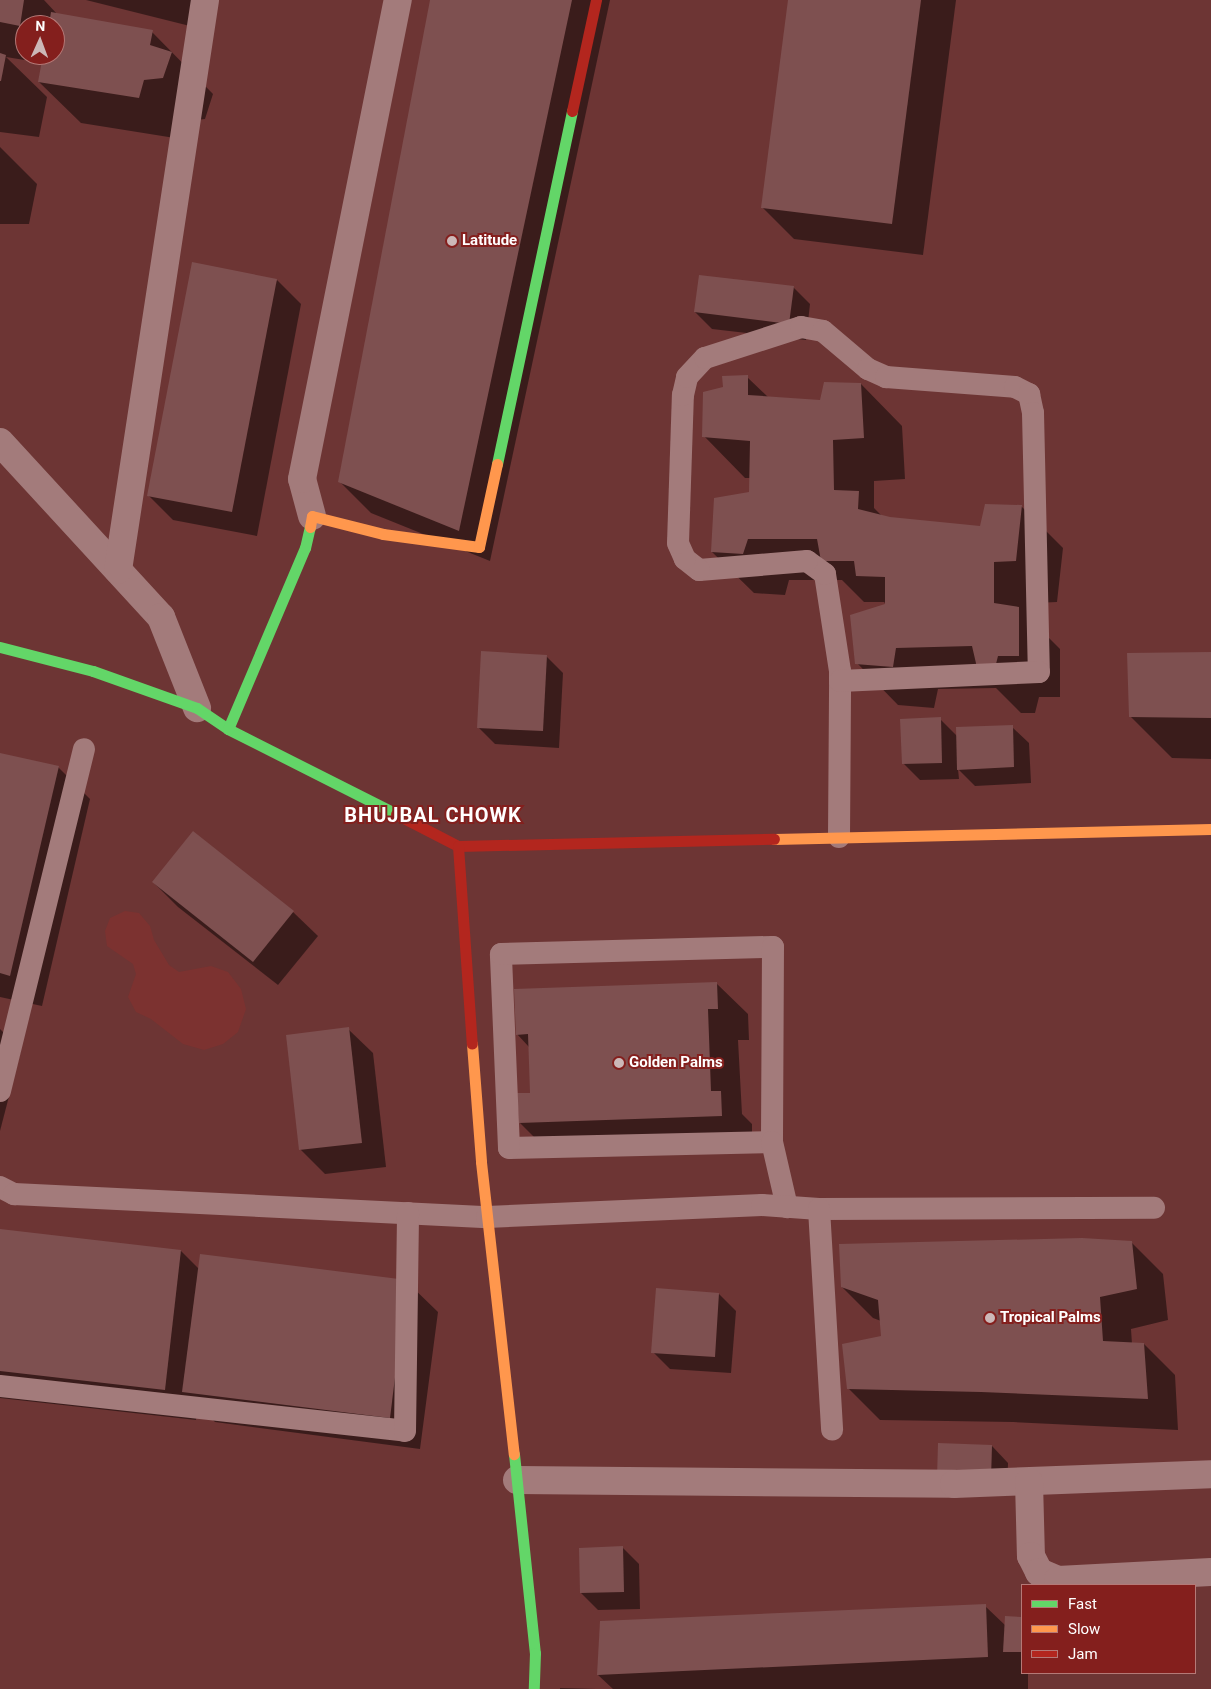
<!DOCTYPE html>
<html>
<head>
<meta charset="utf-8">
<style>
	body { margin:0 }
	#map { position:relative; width:1211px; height:1689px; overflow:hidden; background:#6d3534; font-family:Roboto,sans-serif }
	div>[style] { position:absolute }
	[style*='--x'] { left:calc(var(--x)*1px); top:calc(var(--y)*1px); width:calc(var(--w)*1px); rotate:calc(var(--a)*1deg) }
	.water>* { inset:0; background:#7c3230 }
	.shadow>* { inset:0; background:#0007 }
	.building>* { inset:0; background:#7e5050 }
	.lane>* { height:22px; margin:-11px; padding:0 11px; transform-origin:11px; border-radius:11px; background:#a37b7b }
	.street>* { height:28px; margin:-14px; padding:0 14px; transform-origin:14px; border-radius:14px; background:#a37b7b }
	.fast>* { height:11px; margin:-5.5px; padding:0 5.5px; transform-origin:5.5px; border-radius:5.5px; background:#63d668 }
	.slow>* { height:11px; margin:-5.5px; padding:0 5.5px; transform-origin:5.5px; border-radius:5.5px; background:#ff974d }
	.jam>* { height:11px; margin:-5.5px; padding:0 5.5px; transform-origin:5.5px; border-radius:5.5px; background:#b3261e }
	.dots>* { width:14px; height:14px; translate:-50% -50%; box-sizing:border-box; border:2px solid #841f1d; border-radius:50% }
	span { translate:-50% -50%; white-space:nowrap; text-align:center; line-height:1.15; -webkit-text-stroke:4px #841f1d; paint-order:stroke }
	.poi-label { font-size:15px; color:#fff; font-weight:700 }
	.left { translate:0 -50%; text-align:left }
	.district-label { font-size:20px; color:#fff; font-weight:700; letter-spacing:1px }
	.legend { position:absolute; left:1021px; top:1584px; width:175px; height:90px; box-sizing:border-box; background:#841f1d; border:1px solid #b57977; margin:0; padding:6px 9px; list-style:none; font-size:15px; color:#fff }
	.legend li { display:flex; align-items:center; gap:10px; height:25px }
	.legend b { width:25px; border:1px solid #b57977 }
	.north { position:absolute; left:15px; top:15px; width:50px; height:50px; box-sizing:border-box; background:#841f1d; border:1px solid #b57977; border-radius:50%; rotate:2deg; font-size:14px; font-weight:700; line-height:20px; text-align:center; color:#fff }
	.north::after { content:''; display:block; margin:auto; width:18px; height:22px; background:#ccb8b8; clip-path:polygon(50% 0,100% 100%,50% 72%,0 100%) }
</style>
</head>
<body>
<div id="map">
	<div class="water">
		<div style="clip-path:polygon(125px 911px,139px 913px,150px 926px,154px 940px,169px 965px,179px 972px,211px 966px,228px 972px,241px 989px,246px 1009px,238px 1032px,223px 1044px,204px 1050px,183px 1044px,151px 1019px,136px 1012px,128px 997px,136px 974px,133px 964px,107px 946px,105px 931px,110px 918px)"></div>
	</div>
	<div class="shadow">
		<div style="clip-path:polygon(evenodd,0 0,44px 0,58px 15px,152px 32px,213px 94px,205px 119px,185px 121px,181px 139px,81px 123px,39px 82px,43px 63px,6px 57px,47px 97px,39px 137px,0 132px,0 0,25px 25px,55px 25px,55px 55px,25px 55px,25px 25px)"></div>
		<div style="clip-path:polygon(86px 0,209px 0,202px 29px)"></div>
		<div style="clip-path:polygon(431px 0,610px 0,490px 561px,371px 513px,339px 481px)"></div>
		<div style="clip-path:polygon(789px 0,956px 0,923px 255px,794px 239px,762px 207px)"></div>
		<div style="clip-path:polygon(0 147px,37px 184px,29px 224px,0 224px)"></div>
		<div style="clip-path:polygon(277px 280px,301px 304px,257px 536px,173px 520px,148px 495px)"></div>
		<div style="clip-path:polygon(793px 287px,810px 304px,806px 340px,712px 329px,695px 312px)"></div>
		<div style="clip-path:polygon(747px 377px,768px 397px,821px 401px,861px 384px,902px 426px,905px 479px,874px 481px,874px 508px,883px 517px,981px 527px,1021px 506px,1063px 548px,1057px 602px,1035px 603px,1035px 624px,1060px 649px,1060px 697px,1039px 697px,1035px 713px,1021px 713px,996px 688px,938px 689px,934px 708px,898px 705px,857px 663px,887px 605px,884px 602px,864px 602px,842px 580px,789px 580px,785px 595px,754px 593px,712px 552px,751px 493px,751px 478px,745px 478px,704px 436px,724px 388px)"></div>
		<div style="clip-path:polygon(1211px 653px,1211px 759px,1172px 758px,1130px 716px)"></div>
		<div style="clip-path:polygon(546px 656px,563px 673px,559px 748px,495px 744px,478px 727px)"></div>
		<div style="clip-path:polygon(940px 719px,957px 736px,1012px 727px,1029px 743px,1031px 783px,975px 786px,958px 769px,959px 779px,920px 780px,903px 763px)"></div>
		<div style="clip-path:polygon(0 754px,58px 767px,90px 799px,42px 1006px,0 997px)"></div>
		<div style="clip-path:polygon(153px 882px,293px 912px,318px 936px,278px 985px,178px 907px)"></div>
		<div style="clip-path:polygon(716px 983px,748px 1014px,749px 1040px,738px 1040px,742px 1114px,752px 1124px,752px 1147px,551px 1154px,520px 1123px,531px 1094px,529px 1047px,517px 1034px)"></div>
		<div style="clip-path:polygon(0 1029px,21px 1050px,0 1131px)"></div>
		<div style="clip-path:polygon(348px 1029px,373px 1053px,386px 1167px,325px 1174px,300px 1149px)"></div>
		<div style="clip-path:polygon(0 1231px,181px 1251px,199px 1269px,406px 1281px,438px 1312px,420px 1449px,215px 1422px,198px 1405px,196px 1420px,0 1398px)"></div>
		<div style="clip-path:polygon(1132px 1243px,1163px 1274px,1168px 1320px,1131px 1329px,1132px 1344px,1144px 1344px,1175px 1375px,1178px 1430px,1013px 1422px,880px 1420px,848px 1388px,882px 1337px,881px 1321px,873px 1318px,842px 1287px)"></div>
		<div style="clip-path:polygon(719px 1294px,736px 1311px,731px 1373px,670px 1369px,653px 1352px)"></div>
		<div style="clip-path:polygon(992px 1446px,1008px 1463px,1007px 1496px,955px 1495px)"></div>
		<div style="clip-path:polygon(623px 1548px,639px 1564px,640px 1609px,598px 1610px,581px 1593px)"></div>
		<div style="clip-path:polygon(985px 1606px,1006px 1626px,1006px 1617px,1022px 1618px,1022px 1673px,1028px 1673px,1028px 1689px,613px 1689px,598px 1675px)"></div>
		<div style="clip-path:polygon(560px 1688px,596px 1689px,560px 1689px)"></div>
	</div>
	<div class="building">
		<div style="clip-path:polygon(0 0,24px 0,20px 26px,0 22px)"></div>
		<div style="clip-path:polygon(430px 0,572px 0,459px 531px,338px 482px)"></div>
		<div style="clip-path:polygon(788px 0,921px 0,892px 224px,761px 208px)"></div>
		<div style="clip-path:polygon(51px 12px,153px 30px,150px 45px,172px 52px,163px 78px,144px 80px,139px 98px,38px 82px,43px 55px,55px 55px,55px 25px,49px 25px)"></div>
		<div style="clip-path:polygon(0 53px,6px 55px,1px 81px,0 81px)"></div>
		<div style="clip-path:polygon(192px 262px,277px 279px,232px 512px,147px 496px)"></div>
		<div style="clip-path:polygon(699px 275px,794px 286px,789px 324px,694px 312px)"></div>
		<div style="clip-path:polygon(748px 375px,748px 395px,820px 400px,824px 382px,861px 383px,864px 438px,833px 440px,834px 490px,859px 491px,858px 509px,890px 517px,980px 526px,985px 504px,1022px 505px,1016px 561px,994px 562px,994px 603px,1019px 607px,1019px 656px,998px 656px,994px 672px,978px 672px,972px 646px,896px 648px,893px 667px,855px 664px,850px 615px,885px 604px,885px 577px,856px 576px,854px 561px,821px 561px,817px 539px,748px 539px,743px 554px,711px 552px,714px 498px,749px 492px,750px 441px,702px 437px,703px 392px,723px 387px,722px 376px)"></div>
		<div style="clip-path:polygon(481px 651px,547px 655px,543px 731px,477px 728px)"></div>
		<div style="clip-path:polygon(1211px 652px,1211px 718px,1129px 717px,1127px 653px)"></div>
		<div style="clip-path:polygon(941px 717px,942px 763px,902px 764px,900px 719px)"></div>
		<div style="clip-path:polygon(1013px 725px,1014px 767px,957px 770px,956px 727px)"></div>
		<div style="clip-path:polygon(0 753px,59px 766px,10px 976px,0 973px)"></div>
		<div style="clip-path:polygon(193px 831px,294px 911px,253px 962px,152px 882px)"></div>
		<div style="clip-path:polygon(717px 982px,718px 1009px,708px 1009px,711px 1091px,721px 1091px,722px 1116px,519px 1123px,517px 1093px,530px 1093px,528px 1034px,516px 1035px,514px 989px)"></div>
		<div style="clip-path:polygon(349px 1027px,362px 1143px,299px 1150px,286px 1035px)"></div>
		<div style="clip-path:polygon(0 1229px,181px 1250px,165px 1390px,0 1371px)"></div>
		<div style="clip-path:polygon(1082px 1238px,1132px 1241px,1137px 1289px,1100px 1297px,1103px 1341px,1144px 1343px,1148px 1399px,981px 1392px,847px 1389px,842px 1344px,881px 1336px,878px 1300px,841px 1287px,839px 1244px)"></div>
		<div style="clip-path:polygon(200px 1254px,407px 1280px,390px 1418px,182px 1392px)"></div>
		<div style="clip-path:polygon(656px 1288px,719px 1293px,715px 1357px,651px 1353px)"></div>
		<div style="clip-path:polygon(938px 1443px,992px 1445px,991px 1480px,937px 1478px)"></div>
		<div style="clip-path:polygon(623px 1546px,624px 1592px,580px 1593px,579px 1548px)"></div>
		<div style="clip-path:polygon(986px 1604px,988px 1657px,597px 1675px,600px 1621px)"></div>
		<div style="clip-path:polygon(1005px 1616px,1022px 1617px,1022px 1652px,1003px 1652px)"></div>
	</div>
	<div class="lane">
		<div style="--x:839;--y:837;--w:156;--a:-89.6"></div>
		<div style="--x:840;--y:681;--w:10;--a:-90"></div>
		<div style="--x:840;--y:671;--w:98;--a:-98.8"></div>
		<div style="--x:825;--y:574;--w:22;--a:-144"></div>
		<div style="--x:807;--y:561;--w:108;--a:175.2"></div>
		<div style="--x:699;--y:570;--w:18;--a:-142"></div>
		<div style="--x:685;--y:559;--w:17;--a:-114"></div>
		<div style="--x:678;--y:543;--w:148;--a:-88.1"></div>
		<div style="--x:683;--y:395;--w:18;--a:-77"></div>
		<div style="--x:687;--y:377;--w:26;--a:-47"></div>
		<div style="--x:705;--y:358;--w:101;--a:-17.9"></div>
		<div style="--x:801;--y:327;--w:22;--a:10"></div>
		<div style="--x:823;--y:331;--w:59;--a:40.2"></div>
		<div style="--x:868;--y:369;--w:20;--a:24"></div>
		<div style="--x:886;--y:377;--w:129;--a:4.4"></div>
		<div style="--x:1015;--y:387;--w:16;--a:27"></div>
		<div style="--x:1029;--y:394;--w:19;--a:78"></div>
		<div style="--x:1033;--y:413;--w:259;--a:88.7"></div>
		<div style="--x:1039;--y:672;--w:199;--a:177.4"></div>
		<div style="--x:0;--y:1091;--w:352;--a:-76.2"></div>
		<div style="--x:772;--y:1142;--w:263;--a:178.7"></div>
		<div style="--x:509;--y:1148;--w:194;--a:-92.4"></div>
		<div style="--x:501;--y:954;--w:272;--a:-1.5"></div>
		<div style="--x:773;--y:947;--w:195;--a:90.3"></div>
		<div style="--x:772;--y:1142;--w:67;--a:77"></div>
		<div style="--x:0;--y:1187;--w:16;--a:27"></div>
		<div style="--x:14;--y:1194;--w:474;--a:2.8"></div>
		<div style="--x:487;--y:1217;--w:275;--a:-2.5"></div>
		<div style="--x:762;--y:1205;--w:57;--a:4"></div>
		<div style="--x:819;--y:1209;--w:335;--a:-0.2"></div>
		<div style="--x:819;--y:1209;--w:221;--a:86.6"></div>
		<div style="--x:0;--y:1386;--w:407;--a:6.3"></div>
		<div style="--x:405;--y:1431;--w:218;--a:-89.2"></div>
	</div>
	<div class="street">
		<div style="--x:0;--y:442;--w:238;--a:47.4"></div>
		<div style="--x:161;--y:617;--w:98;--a:68.4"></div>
		<div style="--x:312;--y:516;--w:38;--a:-105"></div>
		<div style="--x:302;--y:479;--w:489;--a:-78.7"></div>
		<div style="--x:118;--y:570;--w:577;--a:-81.32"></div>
		<div style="--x:517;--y:1480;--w:437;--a:0.5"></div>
		<div style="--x:954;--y:1484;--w:257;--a:-2.2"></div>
		<div style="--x:1029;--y:1482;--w:74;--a:88.5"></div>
		<div style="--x:1031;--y:1556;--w:18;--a:63"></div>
		<div style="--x:1039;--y:1572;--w:21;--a:23"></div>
		<div style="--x:1058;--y:1580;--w:153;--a:-3"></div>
	</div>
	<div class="fast">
		<div style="--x:497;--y:464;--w:361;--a:-78"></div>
		<div style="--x:0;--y:647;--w:96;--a:14.5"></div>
		<div style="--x:93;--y:671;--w:110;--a:19.6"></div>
		<div style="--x:197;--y:708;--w:37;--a:34"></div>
		<div style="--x:228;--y:729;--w:188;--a:26.8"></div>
		<div style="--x:228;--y:729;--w:197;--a:-67"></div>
		<div style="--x:305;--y:548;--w:22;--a:-77"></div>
		<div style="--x:514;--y:1454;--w:200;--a:84"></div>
		<div style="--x:535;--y:1653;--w:36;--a:92"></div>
	</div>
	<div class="slow">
		<div style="--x:310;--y:527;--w:11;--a:-80"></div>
		<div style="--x:312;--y:516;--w:73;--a:14.2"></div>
		<div style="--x:383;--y:534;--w:97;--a:7.7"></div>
		<div style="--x:479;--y:547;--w:85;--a:-77.8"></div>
		<div style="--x:774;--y:839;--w:437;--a:-1.3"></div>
		<div style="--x:472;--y:1044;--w:118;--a:85.6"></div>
		<div style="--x:481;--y:1162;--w:294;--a:83.6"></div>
	</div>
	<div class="jam">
		<div style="--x:572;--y:111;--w:114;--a:-77.8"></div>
		<div style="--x:396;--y:814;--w:70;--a:27.3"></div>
		<div style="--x:458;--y:846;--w:316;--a:-1.3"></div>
		<div style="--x:458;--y:846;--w:198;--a:86"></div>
	</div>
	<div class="dots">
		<div style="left:452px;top:241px;background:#ccb8b8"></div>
		<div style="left:619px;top:1063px;background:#ccb8b8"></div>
		<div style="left:990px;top:1318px;background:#ccb8b8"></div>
	</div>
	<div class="poi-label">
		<span class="left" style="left:462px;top:241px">Latitude</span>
		<span class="left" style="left:629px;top:1063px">Golden Palms</span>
		<span class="left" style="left:1000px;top:1318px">Tropical Palms</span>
	</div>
	<div class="district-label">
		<span style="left:433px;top:815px">BHUJBAL CHOWK</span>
	</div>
	<ul class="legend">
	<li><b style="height:6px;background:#63d668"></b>Fast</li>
	<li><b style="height:6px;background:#ff974d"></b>Slow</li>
	<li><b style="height:6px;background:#b3261e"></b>Jam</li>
	</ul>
	<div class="north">N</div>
</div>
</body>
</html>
